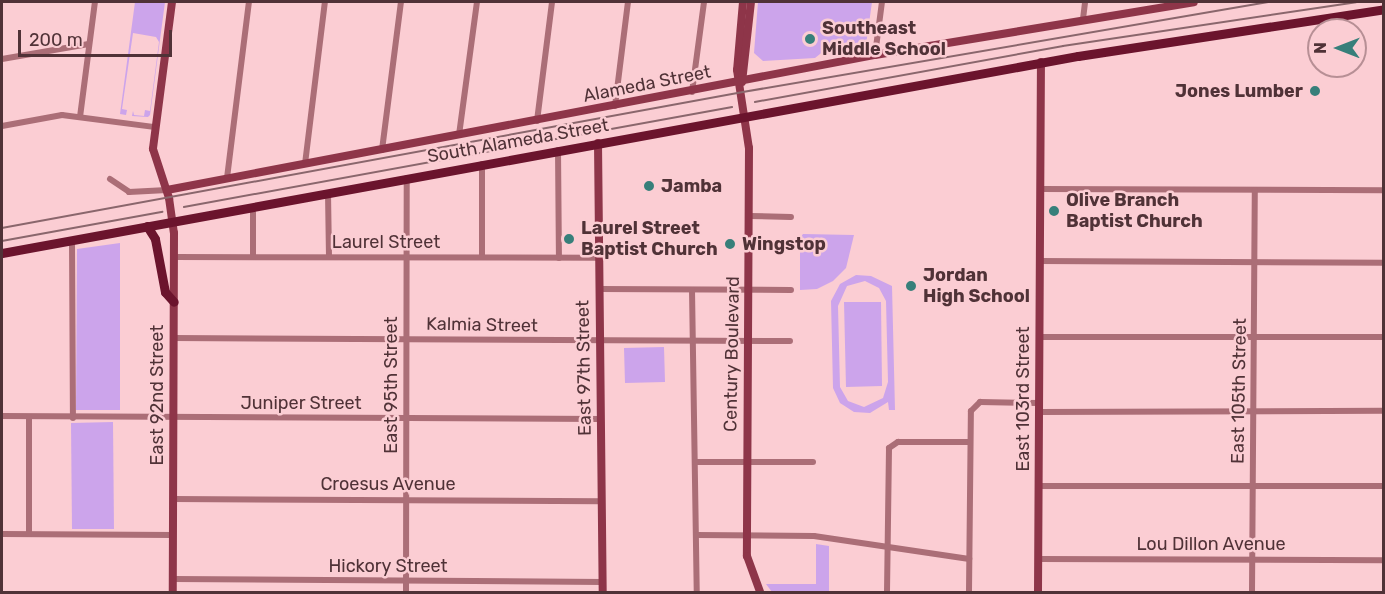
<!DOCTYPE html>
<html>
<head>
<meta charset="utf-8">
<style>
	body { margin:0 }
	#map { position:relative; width:1385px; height:594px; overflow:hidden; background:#fbcdd3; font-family:Rubik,sans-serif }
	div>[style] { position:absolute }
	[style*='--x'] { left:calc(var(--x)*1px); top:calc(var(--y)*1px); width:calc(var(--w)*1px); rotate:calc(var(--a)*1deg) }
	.green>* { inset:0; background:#cca4eb }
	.street>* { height:6px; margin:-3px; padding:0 3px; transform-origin:3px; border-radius:3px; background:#ab6e77 }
	.secondary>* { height:8px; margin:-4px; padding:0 4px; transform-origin:4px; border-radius:4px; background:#8e3549 }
	.primary>* { height:9px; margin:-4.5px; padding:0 4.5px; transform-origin:4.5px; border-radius:4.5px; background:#6b142d }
	.rail>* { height:1.5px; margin:-0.75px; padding:0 0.75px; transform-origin:0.75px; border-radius:0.75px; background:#8a666c }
	.dots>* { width:16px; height:16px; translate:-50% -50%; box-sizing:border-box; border:3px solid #fbcdd3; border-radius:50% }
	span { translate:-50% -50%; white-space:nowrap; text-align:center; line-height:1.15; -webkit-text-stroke:5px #fbcdd3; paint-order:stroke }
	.poi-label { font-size:18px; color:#503237; font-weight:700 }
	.left { translate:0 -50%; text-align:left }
	.right { translate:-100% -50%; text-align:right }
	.street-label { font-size:18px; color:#503237 }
	.frame { position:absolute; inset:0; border:3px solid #503237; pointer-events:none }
	.north { position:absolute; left:1307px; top:18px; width:60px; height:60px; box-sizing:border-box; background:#fbcdd3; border:2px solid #b78f95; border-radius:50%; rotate:270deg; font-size:16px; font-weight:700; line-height:24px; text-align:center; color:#503237 }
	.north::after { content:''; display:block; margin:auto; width:21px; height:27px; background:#377f7a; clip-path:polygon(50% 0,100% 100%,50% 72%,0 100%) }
	.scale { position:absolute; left:18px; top:30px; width:154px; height:27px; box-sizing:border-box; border:3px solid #503237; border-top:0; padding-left:8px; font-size:18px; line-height:21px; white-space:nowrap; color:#503237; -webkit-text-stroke:4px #fbcdd3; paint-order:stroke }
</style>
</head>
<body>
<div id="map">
	<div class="green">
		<div style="clip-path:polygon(135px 2px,165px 2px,150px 115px,148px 117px,132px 116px,133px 111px,134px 115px,144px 116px,145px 110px,150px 111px,159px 42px,156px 37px,133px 33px,122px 109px,127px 110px,126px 115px,120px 114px)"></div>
		<div style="clip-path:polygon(758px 2px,872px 2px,866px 45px,825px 50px,815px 58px,763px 61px,754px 53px)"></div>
		<div style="clip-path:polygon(803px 234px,854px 235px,846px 268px,833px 281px,817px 289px,800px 290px,800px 238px)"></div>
		<div style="clip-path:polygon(120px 243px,120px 410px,76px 410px,77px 249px)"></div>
		<div style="clip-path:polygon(evenodd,856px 275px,871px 276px,892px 286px,895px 410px,889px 410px,888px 402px,870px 413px,854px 412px,840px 403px,833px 388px,831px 301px,840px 284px,856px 275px,865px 281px,879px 288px,886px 301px,888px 382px,883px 398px,864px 407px,848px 401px,840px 387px,838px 306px,847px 286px,865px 281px)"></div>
		<div style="clip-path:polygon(844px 302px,881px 302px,882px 386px,846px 387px)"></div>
		<div style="clip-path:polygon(664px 347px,665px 382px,625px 383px,624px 348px)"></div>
		<div style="clip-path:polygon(113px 422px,114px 529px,72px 529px,71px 423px)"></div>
		<div style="clip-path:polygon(816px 544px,829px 546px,829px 592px,772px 592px,766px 584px,816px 584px)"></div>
	</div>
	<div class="street">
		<div style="--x:1083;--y:19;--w:17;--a:-83"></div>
		<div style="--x:875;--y:55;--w:53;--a:-82.5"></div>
		<div style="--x:2;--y:59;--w:88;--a:-9.8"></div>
		<div style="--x:692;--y:92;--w:91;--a:-82.4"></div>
		<div style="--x:615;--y:106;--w:105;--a:-82.9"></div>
		<div style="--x:80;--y:117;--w:116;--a:-82.6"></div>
		<div style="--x:537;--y:121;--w:120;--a:-82.8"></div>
		<div style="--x:2;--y:126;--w:61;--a:-10.4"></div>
		<div style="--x:62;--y:115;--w:94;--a:7.4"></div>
		<div style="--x:459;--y:135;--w:134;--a:-82.3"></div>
		<div style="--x:382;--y:150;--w:149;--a:-82.7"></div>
		<div style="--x:558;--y:150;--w:108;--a:89.5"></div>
		<div style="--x:305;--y:164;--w:163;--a:-83"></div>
		<div style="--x:482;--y:164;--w:93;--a:90"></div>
		<div style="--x:227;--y:178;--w:177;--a:-82.9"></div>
		<div style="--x:110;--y:179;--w:23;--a:34"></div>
		<div style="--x:129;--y:192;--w:38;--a:-3"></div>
		<div style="--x:1040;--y:189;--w:344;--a:0.2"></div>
		<div style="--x:328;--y:193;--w:64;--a:89.1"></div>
		<div style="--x:253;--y:207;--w:50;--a:90"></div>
		<div style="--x:750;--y:216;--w:41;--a:1.4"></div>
		<div style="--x:72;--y:240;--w:178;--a:89.7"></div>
		<div style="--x:174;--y:257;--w:425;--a:0.1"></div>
		<div style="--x:1040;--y:261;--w:344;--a:0.3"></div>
		<div style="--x:599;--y:289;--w:192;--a:0.3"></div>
		<div style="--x:692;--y:290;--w:302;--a:89.1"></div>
		<div style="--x:1040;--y:337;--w:344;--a:0"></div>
		<div style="--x:173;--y:338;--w:617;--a:0.28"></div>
		<div style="--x:1039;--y:412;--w:345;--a:-0.2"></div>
		<div style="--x:2;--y:416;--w:599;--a:0.29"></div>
		<div style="--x:695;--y:462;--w:118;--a:0"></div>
		<div style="--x:1039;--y:486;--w:345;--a:0"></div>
		<div style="--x:173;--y:499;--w:429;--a:0.3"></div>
		<div style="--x:2;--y:534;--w:171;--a:0.3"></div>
		<div style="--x:29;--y:534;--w:117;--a:-90"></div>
		<div style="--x:696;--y:535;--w:118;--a:0.5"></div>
		<div style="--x:814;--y:536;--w:157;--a:8.4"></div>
		<div style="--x:1039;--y:559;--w:345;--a:0.2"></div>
		<div style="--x:173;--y:579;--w:430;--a:0.4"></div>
		<div style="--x:406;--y:592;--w:414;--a:-89.9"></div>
		<div style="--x:887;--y:592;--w:144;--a:-89.2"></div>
		<div style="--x:889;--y:448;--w:11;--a:-34"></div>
		<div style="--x:898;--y:442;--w:72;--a:0"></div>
		<div style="--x:969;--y:592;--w:181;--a:-89.4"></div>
		<div style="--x:971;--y:411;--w:13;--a:-45"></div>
		<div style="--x:980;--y:402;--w:59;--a:1"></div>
		<div style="--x:1252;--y:592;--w:402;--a:-89.6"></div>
	</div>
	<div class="secondary">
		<div style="--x:172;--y:2;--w:148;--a:97.4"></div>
		<div style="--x:153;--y:149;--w:52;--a:71.9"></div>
		<div style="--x:169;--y:198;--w:35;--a:82"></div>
		<div style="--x:174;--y:233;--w:359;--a:90.2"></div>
		<div style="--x:743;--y:2;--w:68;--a:95"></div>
		<div style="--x:737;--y:70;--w:79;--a:81.3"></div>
		<div style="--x:749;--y:148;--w:408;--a:90.3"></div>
		<div style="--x:747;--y:556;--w:38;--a:70"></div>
		<div style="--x:742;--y:82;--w:81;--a:-83.6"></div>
		<div style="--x:598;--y:143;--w:449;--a:89.4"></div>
		<div style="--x:167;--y:190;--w:721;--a:-10.8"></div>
		<div style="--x:875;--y:55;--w:323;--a:-9.4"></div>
		<div style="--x:1038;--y:592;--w:530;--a:-89.68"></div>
	</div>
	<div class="primary">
		<div style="--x:147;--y:226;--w:15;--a:58"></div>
		<div style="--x:155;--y:239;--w:54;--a:79.3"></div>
		<div style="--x:165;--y:292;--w:13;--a:48"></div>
		<div style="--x:2;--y:253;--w:1094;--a:-10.38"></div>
		<div style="--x:1078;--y:56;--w:310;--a:-8.7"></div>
	</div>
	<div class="rail">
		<div style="--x:755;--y:102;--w:313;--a:-10.3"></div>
		<div style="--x:1063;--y:46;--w:296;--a:-8.5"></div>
		<div style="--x:184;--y:207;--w:557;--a:-10.34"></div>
		<div style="--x:2;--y:228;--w:753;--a:-10.4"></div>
		<div style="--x:743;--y:92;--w:534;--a:-9.71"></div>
		<div style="--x:2;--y:241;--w:163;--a:-10.3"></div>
	</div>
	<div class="dots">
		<div style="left:810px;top:39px;background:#377f7a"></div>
		<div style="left:1315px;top:91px;background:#377f7a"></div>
		<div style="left:649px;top:186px;background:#377f7a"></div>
		<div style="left:1054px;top:211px;background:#377f7a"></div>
		<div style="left:569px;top:239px;background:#377f7a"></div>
		<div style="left:730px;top:244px;background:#377f7a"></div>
		<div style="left:911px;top:286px;background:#377f7a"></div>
	</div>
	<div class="poi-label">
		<span class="left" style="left:822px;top:39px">Southeast<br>Middle School</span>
		<span class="right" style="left:1303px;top:91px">Jones Lumber</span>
		<span class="left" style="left:661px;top:186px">Jamba</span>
		<span class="left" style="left:1066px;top:211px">Olive Branch<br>Baptist Church</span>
		<span class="left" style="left:581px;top:239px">Laurel Street<br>Baptist Church</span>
		<span class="left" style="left:742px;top:244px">Wingstop</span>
		<span class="left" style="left:923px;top:286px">Jordan<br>High School</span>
	</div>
	<div class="street-label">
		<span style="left:647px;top:84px;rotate:-11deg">Alameda Street</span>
		<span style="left:518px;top:141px;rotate:-10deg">South Alameda Street</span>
		<span style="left:386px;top:242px">Laurel Street</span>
		<span style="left:482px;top:325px;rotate:1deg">Kalmia Street</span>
		<span style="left:732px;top:354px;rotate:-89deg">Century Boulevard</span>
		<span style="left:584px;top:368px;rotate:-91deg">East 97th Street</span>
		<span style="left:391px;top:385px;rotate:-90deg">East 95th Street</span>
		<span style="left:1239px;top:391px;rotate:-89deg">East 105th Street</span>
		<span style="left:157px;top:395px;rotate:-90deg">East 92nd Street</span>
		<span style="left:1023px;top:399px;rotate:-90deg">East 103rd Street</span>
		<span style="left:301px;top:403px">Juniper Street</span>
		<span style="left:388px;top:484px">Croesus Avenue</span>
		<span style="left:1211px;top:544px">Lou Dillon Avenue</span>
		<span style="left:388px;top:566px">Hickory Street</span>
	</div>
	<div class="frame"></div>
	<div class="north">N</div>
	<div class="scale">200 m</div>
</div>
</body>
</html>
